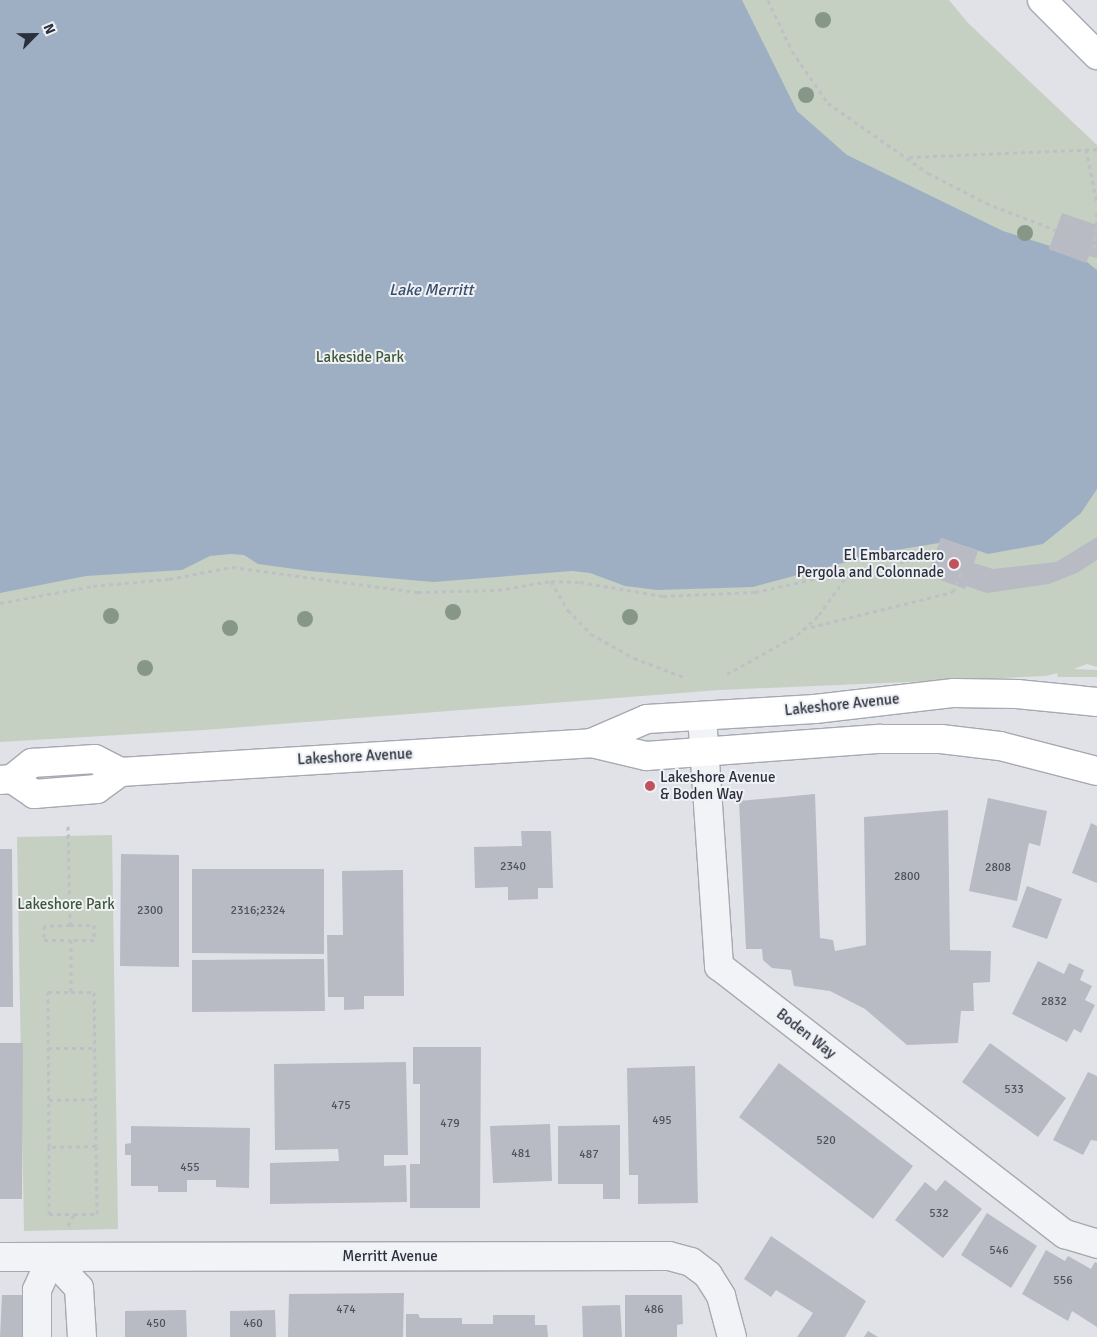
<!DOCTYPE html>
<html>
<head>
<meta charset="utf-8">
<style>
	body { margin:0 }
	#map { position:relative; width:1097px; height:1337px; overflow:hidden; background:#e0e2e7; font-family:Signika,sans-serif }
	div>[style] { position:absolute }
	[style*='--x'] { left:calc(var(--x)*1px); top:calc(var(--y)*1px); width:calc(var(--w)*1px); rotate:calc(var(--a)*1deg) }
	.green>* { inset:0; background:#c5d0c2 }
	.water>* { inset:0; background:#9fafc3 }
	.building>* { inset:0; background:#b8bbc3 }
	.path>* { height:3px; margin-top:-1.5px; transform-origin:0; background:repeating-linear-gradient(90deg,#bec0c6 0 4px,transparent 0 8px) }
	.roads { filter:drop-shadow(1px 0 #a6a9b1) drop-shadow(-1px 0 #a6a9b1) drop-shadow(0 1px #a6a9b1) drop-shadow(0 -1px #a6a9b1) }
	.minor>* { height:28px; margin:-14px; padding:0 14px; transform-origin:14px; border-radius:14px; background:#f2f3f6 }
	.major>* { height:28px; margin:-14px; padding:0 14px; transform-origin:14px; border-radius:14px; background:#fff }
	.trees>* { width:16px; height:16px; margin:-8px; border-radius:50%; background:#869687 }
	.dots>* { width:14px; height:14px; translate:-50% -50%; box-sizing:border-box; border:2px solid #eff1f5; border-radius:50% }
	span { translate:-50% -50%; white-space:nowrap; text-align:center; line-height:1.15; -webkit-text-stroke:4px #eff1f5; paint-order:stroke }
	.number-label { font-size:12px; color:#4e535e }
	.number-label span { -webkit-text-stroke-width:0 }
	.park-label { font-size:15px; color:#3d5739 }
	.poi-label { font-size:15px; color:#2a303d }
	.right { translate:-100% -50%; text-align:right }
	.left { translate:0 -50%; text-align:left }
	.street-label { font-size:15px; color:#2a303d }
	.water-label { font-size:16px; color:#394d6c; font-style:italic }
	.north { position:absolute; left:10px; top:10px; width:50px; height:50px; -webkit-text-stroke:4px #eff1f5; paint-order:stroke; rotate:67deg; font-size:14px; font-weight:700; line-height:20px; text-align:center; color:#2a303d }
	.north::after { content:''; display:block; margin:auto; width:18px; height:22px; background:#2a303d; clip-path:polygon(50% 0,100% 100%,50% 72%,0 100%) }
</style>
</head>
<body>
<div id="map">
	<div class="green">
		<div style="clip-path:polygon(0 0,949px 0,968px 23px,1097px 145px,1097px 667px,1087px 664px,1074px 669px,1097px 670px,1097px 677px,1058px 677px,1057px 673px,1046px 676px,719px 690px,204px 730px,0 742px)"></div>
		<div style="clip-path:polygon(112px 835px,118px 1229px,24px 1231px,17px 837px)"></div>
	</div>
	<div class="water">
		<div style="clip-path:polygon(0 0,742px 0,797px 111px,847px 155px,1003px 231px,1050px 246px,1049px 249px,1087px 262px,1097px 270px,1097px 489px,1081px 513px,1043px 544px,988px 554px,941px 538px,939px 543px,884px 552px,753px 587px,657px 590px,625px 586px,590px 573px,572px 571px,433px 582px,309px 571px,258px 564px,244px 555px,231px 554px,210px 556px,182px 570px,86px 576px,0 593px)"></div>
	</div>
	<div class="building">
		<div style="clip-path:polygon(1062px 213px,1097px 225px,1097px 258px,1089px 256px,1086px 263px,1049px 249px)"></div>
		<div style="clip-path:polygon(1097px 537px,1097px 560px,1077px 573px,1049px 584px,987px 593px,966px 586px,965px 589px,927px 575px,941px 538px,978px 551px,974px 563px,993px 569px,1056px 562px)"></div>
		<div style="clip-path:polygon(815px 794px,820px 938px,833px 940px,835px 951px,866px 945px,864px 817px,948px 810px,950px 950px,991px 951px,990px 982px,973px 983px,974px 1011px,961px 1011px,958px 1043px,907px 1045px,865px 1009px,830px 991px,794px 986px,791px 970px,772px 968px,763px 960px,762px 949px,746px 949px,739px 801px)"></div>
		<div style="clip-path:polygon(988px 798px,1047px 811px,1040px 846px,1029px 843px,1017px 901px,969px 891px)"></div>
		<div style="clip-path:polygon(1091px 823px,1097px 826px,1097px 883px,1072px 873px)"></div>
		<div style="clip-path:polygon(521px 831px,551px 831px,553px 888px,538px 888px,538px 899px,508px 900px,508px 887px,475px 888px,474px 847px,522px 846px)"></div>
		<div style="clip-path:polygon(0 849px,12px 849px,13px 1007px,0 1007px)"></div>
		<div style="clip-path:polygon(121px 854px,179px 855px,179px 967px,120px 966px)"></div>
		<div style="clip-path:polygon(192px 869px,324px 869px,324px 954px,192px 953px)"></div>
		<div style="clip-path:polygon(403px 870px,404px 996px,364px 996px,364px 1009px,344px 1010px,344px 997px,328px 997px,327px 935px,343px 935px,342px 871px)"></div>
		<div style="clip-path:polygon(1027px 886px,1062px 899px,1047px 939px,1012px 927px)"></div>
		<div style="clip-path:polygon(324px 959px,325px 1011px,192px 1012px,192px 960px)"></div>
		<div style="clip-path:polygon(1038px 961px,1064px 974px,1069px 963px,1084px 970px,1080px 980px,1092px 986px,1085px 1000px,1095px 1005px,1081px 1033px,1074px 1029px,1067px 1042px,1012px 1014px)"></div>
		<div style="clip-path:polygon(0 1043px,23px 1043px,22px 1199px,0 1199px)"></div>
		<div style="clip-path:polygon(990px 1043px,1066px 1098px,1038px 1137px,962px 1082px)"></div>
		<div style="clip-path:polygon(413px 1047px,481px 1047px,480px 1208px,410px 1208px,410px 1164px,420px 1164px,420px 1084px,413px 1084px)"></div>
		<div style="clip-path:polygon(406px 1062px,408px 1155px,384px 1155px,384px 1166px,406px 1165px,407px 1202px,270px 1204px,270px 1163px,339px 1161px,338px 1149px,275px 1150px,274px 1064px)"></div>
		<div style="clip-path:polygon(779px 1063px,913px 1166px,873px 1219px,739px 1117px)"></div>
		<div style="clip-path:polygon(695px 1066px,698px 1203px,638px 1204px,638px 1175px,629px 1175px,627px 1068px)"></div>
		<div style="clip-path:polygon(1088px 1072px,1097px 1076px,1097px 1141px,1091px 1140px,1083px 1155px,1053px 1140px)"></div>
		<div style="clip-path:polygon(550px 1124px,552px 1181px,493px 1183px,490px 1126px)"></div>
		<div style="clip-path:polygon(620px 1125px,620px 1199px,603px 1199px,603px 1184px,558px 1184px,558px 1126px)"></div>
		<div style="clip-path:polygon(131px 1126px,250px 1128px,249px 1188px,216px 1187px,216px 1180px,187px 1180px,187px 1192px,158px 1192px,158px 1186px,131px 1186px,131px 1155px,125px 1155px,125px 1144px,131px 1143px)"></div>
		<div style="clip-path:polygon(945px 1180px,982px 1209px,943px 1258px,895px 1220px,925px 1182px,936px 1191px)"></div>
		<div style="clip-path:polygon(987px 1213px,1037px 1246px,1011px 1288px,961px 1255px)"></div>
		<div style="clip-path:polygon(771px 1236px,866px 1301px,845px 1337px,797px 1337px,813px 1313px,776px 1290px,771px 1297px,744px 1279px)"></div>
		<div style="clip-path:polygon(1046px 1250px,1065px 1261px,1068px 1256px,1091px 1269px,1095px 1262px,1097px 1263px,1097px 1327px,1072px 1311px,1068px 1321px,1022px 1294px)"></div>
		<div style="clip-path:polygon(404px 1293px,403px 1337px,288px 1337px,289px 1294px)"></div>
		<div style="clip-path:polygon(2px 1295px,22px 1295px,23px 1330px,27px 1330px,27px 1337px,0 1337px)"></div>
		<div style="clip-path:polygon(625px 1295px,682px 1295px,683px 1324px,677px 1325px,677px 1337px,625px 1337px)"></div>
		<div style="clip-path:polygon(620px 1305px,622px 1337px,583px 1337px,582px 1306px)"></div>
		<div style="clip-path:polygon(186px 1310px,187px 1337px,125px 1337px,125px 1311px)"></div>
		<div style="clip-path:polygon(275px 1310px,276px 1337px,230px 1337px,230px 1311px)"></div>
		<div style="clip-path:polygon(406px 1314px,418px 1314px,420px 1318px,462px 1318px,462px 1324px,493px 1324px,493px 1315px,535px 1315px,535px 1325px,547px 1325px,548px 1337px,406px 1337px)"></div>
		<div style="clip-path:polygon(868px 1331px,878px 1337px,864px 1337px)"></div>
	</div>
	<div class="path">
		<div style="--x:768;--y:0;--w:56;--a:64.8"></div>
		<div style="--x:792;--y:51;--w:63;--a:55.3"></div>
		<div style="--x:828;--y:103;--w:122;--a:35"></div>
		<div style="--x:928;--y:173;--w:65;--a:27.3"></div>
		<div style="--x:986;--y:203;--w:75;--a:21.1"></div>
		<div style="--x:1086;--y:149;--w:56;--a:78.7"></div>
		<div style="--x:909;--y:157;--w:188;--a:-2.4"></div>
		<div style="--x:1094;--y:248;--w:36;--a:-85"></div>
		<div style="--x:551;--y:581;--w:34;--a:60"></div>
		<div style="--x:568;--y:610;--w:33;--a:46"></div>
		<div style="--x:591;--y:634;--w:49;--a:29.2"></div>
		<div style="--x:634;--y:658;--w:53;--a:20.8"></div>
		<div style="--x:0;--y:603;--w:95;--a:-10.4"></div>
		<div style="--x:93;--y:586;--w:76;--a:-5.3"></div>
		<div style="--x:169;--y:579;--w:64;--a:-10.8"></div>
		<div style="--x:232;--y:567;--w:188;--a:7.7"></div>
		<div style="--x:418;--y:592;--w:80;--a:-1.4"></div>
		<div style="--x:498;--y:590;--w:54;--a:-9.6"></div>
		<div style="--x:551;--y:581;--w:29;--a:2"></div>
		<div style="--x:580;--y:582;--w:84;--a:9.6"></div>
		<div style="--x:663;--y:596;--w:92;--a:-2.5"></div>
		<div style="--x:755;--y:592;--w:75;--a:-12.4"></div>
		<div style="--x:828;--y:576;--w:18;--a:3"></div>
		<div style="--x:846;--y:577;--w:93;--a:-14.9"></div>
		<div style="--x:803;--y:629;--w:154;--a:-13.9"></div>
		<div style="--x:953;--y:592;--w:23;--a:-67"></div>
		<div style="--x:727;--y:674;--w:80;--a:-29.1"></div>
		<div style="--x:797;--y:635;--w:30;--a:-42"></div>
		<div style="--x:819;--y:615;--w:47;--a:-54.6"></div>
		<div style="--x:68;--y:826;--w:99;--a:88.8"></div>
		<div style="--x:70;--y:925;--w:26;--a:178"></div>
		<div style="--x:44;--y:926;--w:14;--a:90"></div>
		<div style="--x:44;--y:940;--w:27;--a:0"></div>
		<div style="--x:70;--y:925;--w:24;--a:0"></div>
		<div style="--x:94;--y:925;--w:15;--a:90"></div>
		<div style="--x:94;--y:940;--w:23;--a:180"></div>
		<div style="--x:71;--y:940;--w:52;--a:90"></div>
		<div style="--x:71;--y:992;--w:23;--a:0"></div>
		<div style="--x:94;--y:992;--w:154;--a:89.3"></div>
		<div style="--x:48;--y:1048;--w:47;--a:0"></div>
		<div style="--x:49;--y:1100;--w:46;--a:-1.2"></div>
		<div style="--x:49;--y:1147;--w:155;--a:-90.4"></div>
		<div style="--x:48;--y:992;--w:23;--a:0"></div>
		<div style="--x:68;--y:1226;--w:13;--a:-63"></div>
		<div style="--x:74;--y:1214;--w:23;--a:0"></div>
		<div style="--x:97;--y:1214;--w:68;--a:-90.8"></div>
		<div style="--x:96;--y:1146;--w:47;--a:178.8"></div>
		<div style="--x:49;--y:1147;--w:67;--a:90"></div>
		<div style="--x:49;--y:1214;--w:25;--a:0"></div>
	</div>
	<div class="roads">
		<div class="minor">
			<div style="--x:702;--y:716;--w:251;--a:86.1"></div>
			<div style="--x:719;--y:966;--w:438;--a:37.8"></div>
			<div style="--x:1065;--y:1234;--w:34;--a:17"></div>
			<div style="--x:0;--y:1257;--w:669;--a:-0.09"></div>
			<div style="--x:669;--y:1256;--w:23;--a:15"></div>
			<div style="--x:691;--y:1262;--w:21;--a:37"></div>
			<div style="--x:708;--y:1275;--w:25;--a:58"></div>
			<div style="--x:721;--y:1296;--w:42;--a:75"></div>
			<div style="--x:37;--y:1337;--w:47;--a:-90"></div>
			<div style="--x:37;--y:1290;--w:35;--a:-66"></div>
			<div style="--x:51;--y:1258;--w:41;--a:47"></div>
			<div style="--x:79;--y:1288;--w:49;--a:86.5"></div>
		</div>
		<div class="major">
			<div style="--x:1042;--y:0;--w:78;--a:45"></div>
			<div style="--x:591;--y:743;--w:61;--a:-23.2"></div>
			<div style="--x:647;--y:719;--w:168;--a:-3.4"></div>
			<div style="--x:815;--y:709;--w:140;--a:-6.6"></div>
			<div style="--x:954;--y:693;--w:63;--a:0.9"></div>
			<div style="--x:1017;--y:694;--w:80;--a:5.7"></div>
			<div style="--x:12;--y:779;--w:27;--a:34"></div>
			<div style="--x:34;--y:794;--w:63;--a:-4.5"></div>
			<div style="--x:97;--y:789;--w:29;--a:-36"></div>
			<div style="--x:0;--y:780;--w:12;--a:-5"></div>
			<div style="--x:12;--y:779;--w:26;--a:-39"></div>
			<div style="--x:32;--y:763;--w:63;--a:-3.6"></div>
			<div style="--x:95;--y:759;--w:28;--a:27"></div>
			<div style="--x:120;--y:772;--w:472;--a:-3.5"></div>
			<div style="--x:591;--y:743;--w:57;--a:13.3"></div>
			<div style="--x:646;--y:756;--w:235;--a:-4.2"></div>
			<div style="--x:880;--y:739;--w:61;--a:0"></div>
			<div style="--x:941;--y:739;--w:59;--a:6.8"></div>
			<div style="--x:1000;--y:746;--w:100;--a:14.5"></div>
		</div>
	</div>
	<div class="trees">
		<div style="left:823px;top:20px"></div>
		<div style="left:806px;top:95px"></div>
		<div style="left:1025px;top:233px"></div>
		<div style="left:453px;top:612px"></div>
		<div style="left:111px;top:616px"></div>
		<div style="left:630px;top:617px"></div>
		<div style="left:305px;top:619px"></div>
		<div style="left:230px;top:628px"></div>
		<div style="left:145px;top:668px"></div>
	</div>
	<div class="dots">
		<div style="left:954px;top:564px;background:#bf525d"></div>
		<div style="left:650px;top:786px;background:#bf525d"></div>
	</div>
	<div class="number-label">
		<span style="left:513px;top:867px">2340</span>
		<span style="left:998px;top:868px">2808</span>
		<span style="left:907px;top:877px">2800</span>
		<span style="left:150px;top:911px">2300</span>
		<span style="left:258px;top:911px">2316;2324</span>
		<span style="left:1054px;top:1002px">2832</span>
		<span style="left:1014px;top:1090px">533</span>
		<span style="left:341px;top:1106px">475</span>
		<span style="left:662px;top:1121px">495</span>
		<span style="left:450px;top:1124px">479</span>
		<span style="left:826px;top:1141px">520</span>
		<span style="left:521px;top:1154px">481</span>
		<span style="left:589px;top:1155px">487</span>
		<span style="left:190px;top:1168px">455</span>
		<span style="left:939px;top:1214px">532</span>
		<span style="left:999px;top:1251px">546</span>
		<span style="left:1063px;top:1281px">556</span>
		<span style="left:346px;top:1310px">474</span>
		<span style="left:654px;top:1310px">486</span>
		<span style="left:156px;top:1324px">450</span>
		<span style="left:253px;top:1324px">460</span>
	</div>
	<div class="park-label">
		<span style="left:360px;top:358px">Lakeside Park</span>
		<span style="left:66px;top:905px">Lakeshore Park</span>
	</div>
	<div class="poi-label">
		<span class="right" style="left:944px;top:564px">El Embarcadero<br>Pergola and Colonnade</span>
		<span class="left" style="left:660px;top:786px">Lakeshore Avenue<br>&amp; Boden Way</span>
	</div>
	<div class="street-label">
		<span style="left:842px;top:705px;rotate:-6deg">Lakeshore Avenue</span>
		<span style="left:355px;top:757px;rotate:-3deg">Lakeshore Avenue</span>
		<span style="left:806px;top:1034px;rotate:38deg">Boden Way</span>
		<span style="left:390px;top:1257px">Merritt Avenue</span>
	</div>
	<div class="water-label">
		<span style="left:431px;top:290px">Lake Merritt</span>
	</div>
	<div class="north">N</div>
</div>
</body>
</html>
